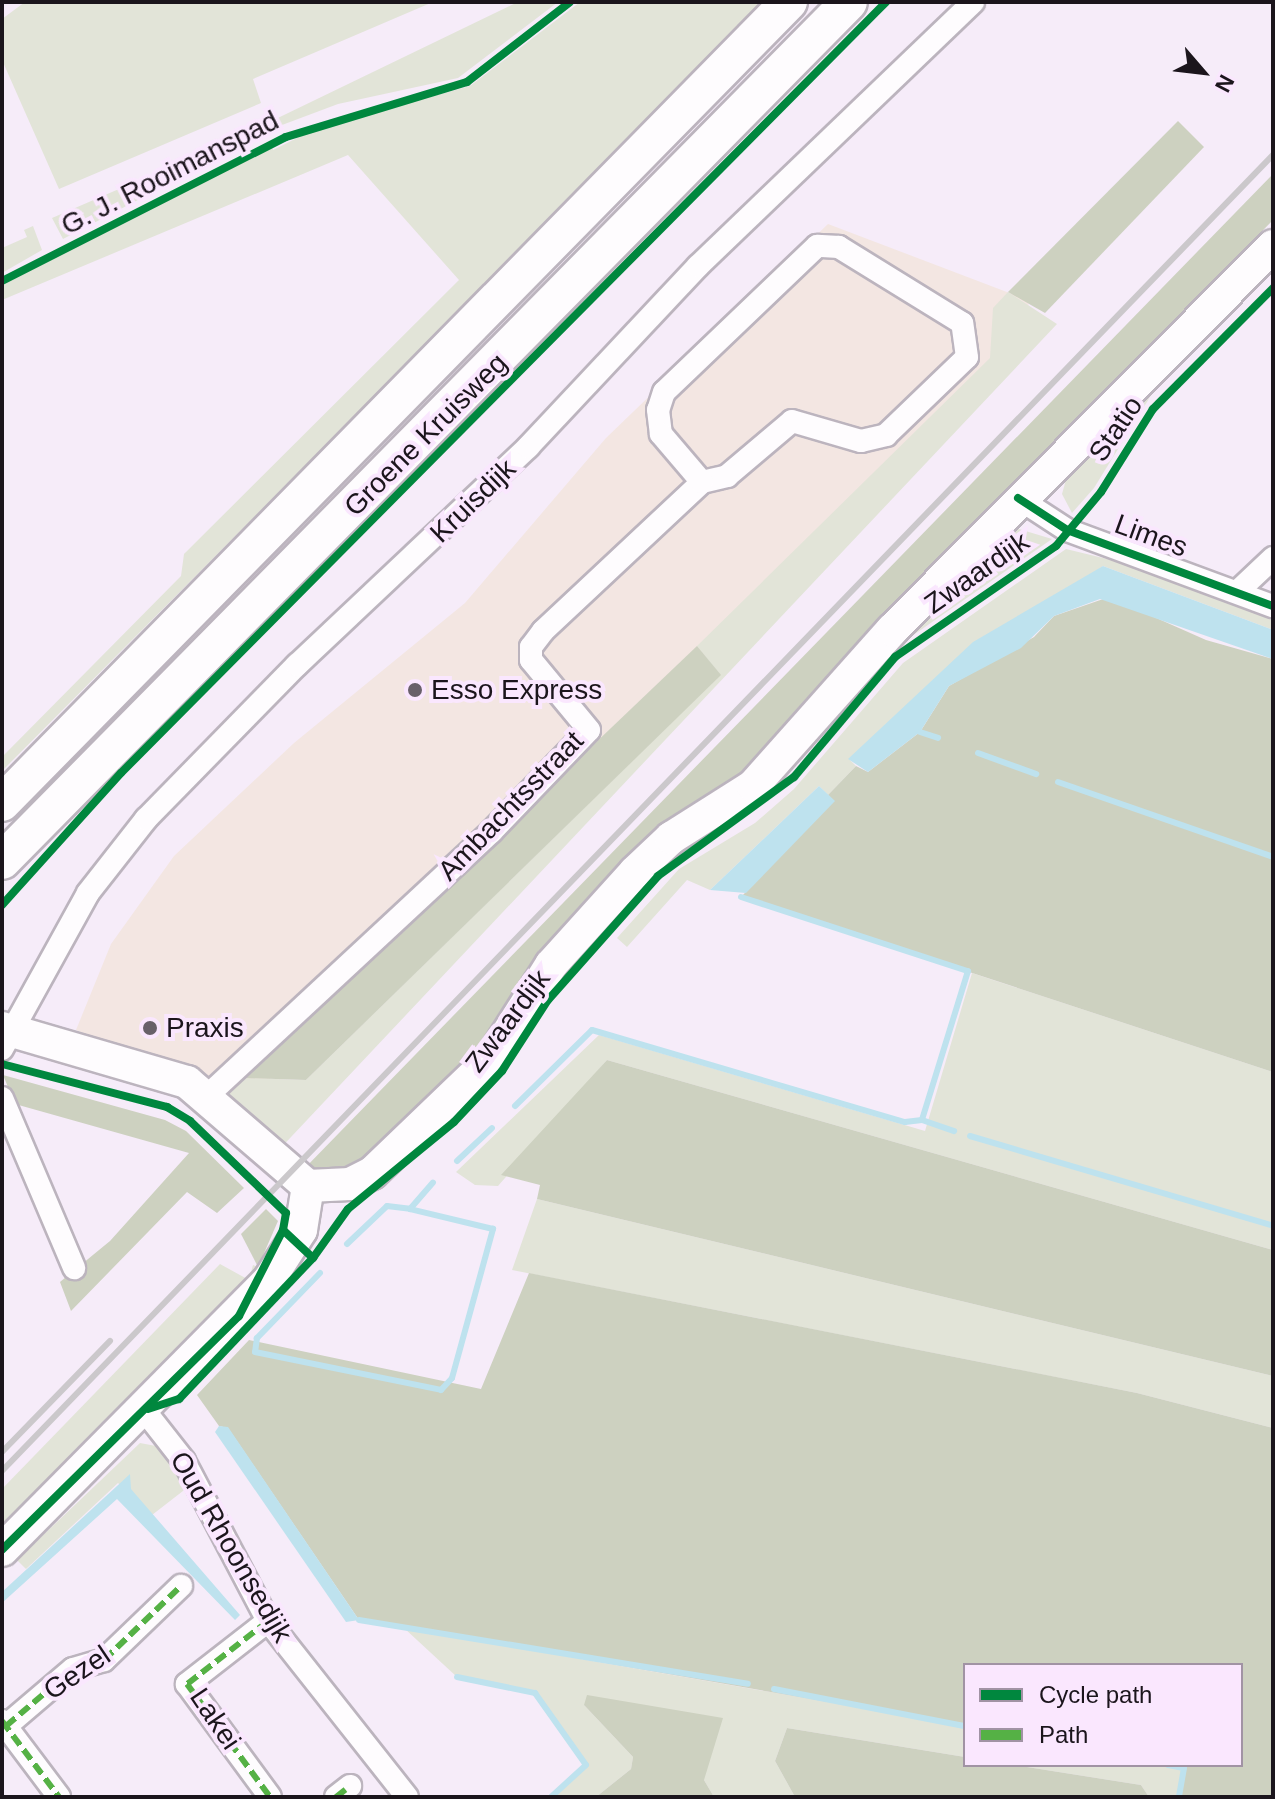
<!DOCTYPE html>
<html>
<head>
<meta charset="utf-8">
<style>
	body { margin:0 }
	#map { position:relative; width:1275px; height:1799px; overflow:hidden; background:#f6ecf9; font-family:Helvetica,sans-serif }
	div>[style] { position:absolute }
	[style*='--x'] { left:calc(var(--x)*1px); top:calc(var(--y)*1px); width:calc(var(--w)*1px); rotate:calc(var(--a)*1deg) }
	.industrial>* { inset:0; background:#f3e6e2 }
	.green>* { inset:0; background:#e2e4d8 }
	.forest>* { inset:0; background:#cdd1c0 }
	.water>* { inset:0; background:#bee2ee }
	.stream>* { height:6px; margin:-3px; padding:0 3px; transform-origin:3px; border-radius:3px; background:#bee2ee }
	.roads { filter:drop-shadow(2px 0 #bcb4be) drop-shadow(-2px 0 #bcb4be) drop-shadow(0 2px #bcb4be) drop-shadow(0 -2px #bcb4be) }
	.street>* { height:22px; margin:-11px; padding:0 11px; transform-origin:11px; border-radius:11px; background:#fefcfe }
	.secondary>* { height:32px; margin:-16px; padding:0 16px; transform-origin:16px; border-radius:16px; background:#fefcfe }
	.primary>* { height:36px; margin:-18px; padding:0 18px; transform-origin:18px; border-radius:18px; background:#fefcfe }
	.rail>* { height:6px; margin:-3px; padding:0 3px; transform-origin:3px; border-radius:3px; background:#cbc8cb }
	.quiet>* { height:6px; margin-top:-3px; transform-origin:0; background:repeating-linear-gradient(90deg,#55b145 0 12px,transparent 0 18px) }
	.cycleway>* { height:8px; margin:-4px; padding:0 4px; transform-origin:4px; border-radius:4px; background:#00873e }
	.dots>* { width:22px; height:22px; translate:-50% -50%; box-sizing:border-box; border:4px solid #fae7fe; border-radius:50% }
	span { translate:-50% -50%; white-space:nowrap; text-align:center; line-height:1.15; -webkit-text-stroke:8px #fae7fe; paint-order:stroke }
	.street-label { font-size:28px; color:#1b151c }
	.poi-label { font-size:28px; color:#1b151c }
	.left { translate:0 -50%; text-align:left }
	.frame { position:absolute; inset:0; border:4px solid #1b151c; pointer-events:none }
	.legend { position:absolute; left:963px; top:1663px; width:280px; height:104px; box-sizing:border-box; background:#fae7fe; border:2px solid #a193a4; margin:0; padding:10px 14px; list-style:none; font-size:24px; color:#1b151c }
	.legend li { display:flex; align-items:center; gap:16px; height:40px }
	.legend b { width:40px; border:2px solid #a193a4 }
	.north { position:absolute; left:1163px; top:32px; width:80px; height:80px; -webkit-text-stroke:6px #fae7fe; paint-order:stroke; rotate:118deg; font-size:22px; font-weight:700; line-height:32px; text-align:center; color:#1b151c }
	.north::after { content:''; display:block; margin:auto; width:28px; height:36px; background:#1b151c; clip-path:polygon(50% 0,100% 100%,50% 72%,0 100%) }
</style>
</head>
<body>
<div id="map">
	<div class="industrial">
		<div style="clip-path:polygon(828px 224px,1028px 300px,1032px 340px,246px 1102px,76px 1030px,111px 944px,174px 856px,294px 743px,465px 603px,606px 438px)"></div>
	</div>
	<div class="green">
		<div style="clip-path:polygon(25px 2px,433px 2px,253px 79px,261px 103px,59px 189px,2px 60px,2px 19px)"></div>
		<div style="clip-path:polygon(518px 2px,558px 2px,458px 78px,338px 104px,282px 125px,63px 239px,52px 218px,232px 140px)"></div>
		<div style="clip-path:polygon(580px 2px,766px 2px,2px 771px,2px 757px,181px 576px,184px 554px,459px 280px,348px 155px,2px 300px,2px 281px,271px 145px,273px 150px,317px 128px,470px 86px)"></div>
		<div style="clip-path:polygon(33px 226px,42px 250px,2px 273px,2px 248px,27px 237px,24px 230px)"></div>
		<div style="clip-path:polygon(1008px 292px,1057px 324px,275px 1154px,229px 1109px,229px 1094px,244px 1078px,306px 1080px,720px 675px,697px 646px,990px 358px,993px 308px)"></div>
		<div style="clip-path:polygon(1158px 384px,1094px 488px,1072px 513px,1062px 494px,1067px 476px)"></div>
		<div style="clip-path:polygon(1019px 529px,1052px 539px,899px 645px,811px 745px,806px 741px,904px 629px,1005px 534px)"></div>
		<div style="clip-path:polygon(1066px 549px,1132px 565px,1273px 618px,1273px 630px,1103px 566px,849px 759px,856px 766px,828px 795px,819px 786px,710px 890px,687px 880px,627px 947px,617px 938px,679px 869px,755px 823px,794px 789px,903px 663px)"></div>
		<div style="clip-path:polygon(972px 973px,1273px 1072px,1273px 1250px,607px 1060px,498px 1186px,475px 1185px,456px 1172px,599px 1035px,925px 1131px)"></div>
		<div style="clip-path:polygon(537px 1199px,1273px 1376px,1273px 1428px,1137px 1393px,512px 1270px)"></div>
		<div style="clip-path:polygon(220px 1264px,249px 1280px,253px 1265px,258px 1267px,251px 1281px,2px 1535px,2px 1489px)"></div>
		<div style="clip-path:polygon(140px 1443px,156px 1446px,192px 1484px,152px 1515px,118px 1483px,26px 1569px,17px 1560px)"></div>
		<div style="clip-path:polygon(404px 1628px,965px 1726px,965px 1757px,787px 1728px,775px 1761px,795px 1797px,714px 1797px,704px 1780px,584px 1705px,633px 1757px,631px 1769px,596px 1797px,551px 1797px,586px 1764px,535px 1693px,457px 1677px)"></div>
		<div style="clip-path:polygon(1014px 1765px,1168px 1765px,1184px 1768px,1179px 1797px,1149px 1797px,1141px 1785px)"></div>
	</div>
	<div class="forest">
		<div style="clip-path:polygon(1178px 121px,1204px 147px,1045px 313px,1008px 292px)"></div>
		<div style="clip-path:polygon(1273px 174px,1273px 220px,865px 638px,756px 769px,472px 1062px,345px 1176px,302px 1171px)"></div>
		<div style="clip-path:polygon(1109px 597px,1206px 640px,1273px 659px,1273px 1072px,741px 897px,834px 801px,828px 795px,856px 766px,868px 772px,920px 732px,949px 686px,1034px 637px,1054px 616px)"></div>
		<div style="clip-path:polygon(697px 646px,721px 675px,306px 1080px,244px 1078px)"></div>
		<div style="clip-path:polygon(607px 1060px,1273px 1250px,1273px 1376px,537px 1199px,540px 1185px,501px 1175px)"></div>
		<div style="clip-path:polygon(3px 1075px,165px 1120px,186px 1131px,244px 1188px,217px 1213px,187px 1192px,71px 1311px,60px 1282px,110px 1241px,189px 1153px,15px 1104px)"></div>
		<div style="clip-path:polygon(266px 1209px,278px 1221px,258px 1267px,241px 1234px)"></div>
		<div style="clip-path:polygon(529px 1273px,1137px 1393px,1273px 1428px,1273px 1797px,1179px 1797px,1183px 1768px,1168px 1765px,1241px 1765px,1241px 1665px,965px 1665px,965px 1726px,359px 1620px,228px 1428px,219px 1426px,197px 1395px,249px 1340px,481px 1389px)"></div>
		<div style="clip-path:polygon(587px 1695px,723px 1718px,704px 1780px,714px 1797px,596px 1797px,631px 1769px,633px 1757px,584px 1705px)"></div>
		<div style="clip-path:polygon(787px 1728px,965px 1757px,965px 1765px,1014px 1765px,1141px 1785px,1149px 1797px,795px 1797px,775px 1761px)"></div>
	</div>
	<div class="water">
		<div style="clip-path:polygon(1103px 566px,1273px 630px,1273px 659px,1100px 599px,1054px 616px,1021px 648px,949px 686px,920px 732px,868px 772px,848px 759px,973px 642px)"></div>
		<div style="clip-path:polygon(819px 786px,835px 801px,746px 893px,710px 890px)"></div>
		<div style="clip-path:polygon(219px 1426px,228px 1427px,359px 1620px,346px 1622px,215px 1432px)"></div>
		<div style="clip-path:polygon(130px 1474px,131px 1489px,240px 1615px,235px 1620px,117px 1499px,2px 1603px,2px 1592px)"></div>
	</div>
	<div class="stream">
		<div style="--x:920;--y:732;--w:19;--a:18"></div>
		<div style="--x:978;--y:753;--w:62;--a:19.9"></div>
		<div style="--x:1058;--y:782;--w:228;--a:19.2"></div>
		<div style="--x:741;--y:897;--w:239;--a:18.1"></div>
		<div style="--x:968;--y:971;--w:156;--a:107.2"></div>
		<div style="--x:922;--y:1120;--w:34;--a:19"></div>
		<div style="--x:515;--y:1106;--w:108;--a:-44.6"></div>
		<div style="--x:592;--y:1030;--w:326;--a:16.4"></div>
		<div style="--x:905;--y:1122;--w:17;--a:-7"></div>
		<div style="--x:970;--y:1136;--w:316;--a:16.5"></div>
		<div style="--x:457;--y:1161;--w:48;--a:-43.3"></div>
		<div style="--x:347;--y:1244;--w:55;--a:-43.5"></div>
		<div style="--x:387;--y:1206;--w:23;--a:7"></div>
		<div style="--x:410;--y:1209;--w:35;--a:-49"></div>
		<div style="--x:320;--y:1273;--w:91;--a:134.1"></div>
		<div style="--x:257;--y:1338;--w:14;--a:98"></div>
		<div style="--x:255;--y:1352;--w:190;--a:11.5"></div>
		<div style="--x:441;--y:1390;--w:16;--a:-47"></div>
		<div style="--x:452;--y:1378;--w:155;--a:-74.6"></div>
		<div style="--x:493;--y:1229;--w:85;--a:-166.5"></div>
		<div style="--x:359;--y:1620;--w:394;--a:9.3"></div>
		<div style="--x:457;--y:1677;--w:80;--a:11.6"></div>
		<div style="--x:535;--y:1693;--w:88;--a:54.7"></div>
		<div style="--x:586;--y:1765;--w:47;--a:137.6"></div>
		<div style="--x:774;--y:1689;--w:195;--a:11"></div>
		<div style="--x:1168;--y:1765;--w:16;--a:11"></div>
		<div style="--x:1184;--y:1768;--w:29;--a:100"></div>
	</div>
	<div class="roads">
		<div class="street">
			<div style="--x:1018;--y:498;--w:59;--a:33.1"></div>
			<div style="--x:1067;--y:530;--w:220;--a:20.3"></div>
			<div style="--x:1237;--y:592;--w:50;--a:-43.4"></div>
			<div style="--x:2;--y:1049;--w:178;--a:-61.1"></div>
			<div style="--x:88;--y:893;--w:94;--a:-51.9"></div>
			<div style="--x:146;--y:819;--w:216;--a:-45.6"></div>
			<div style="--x:297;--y:665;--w:318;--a:-43.3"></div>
			<div style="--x:528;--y:447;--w:248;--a:-46.8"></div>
			<div style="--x:698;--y:266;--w:381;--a:-43.8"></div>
			<div style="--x:207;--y:1096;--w:388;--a:-42.9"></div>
			<div style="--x:491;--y:832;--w:141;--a:-46.1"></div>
			<div style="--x:589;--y:730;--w:91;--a:-129.6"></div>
			<div style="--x:531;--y:660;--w:13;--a:-90"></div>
			<div style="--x:531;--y:647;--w:20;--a:-53"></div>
			<div style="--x:543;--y:631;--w:218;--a:-43.1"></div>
			<div style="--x:702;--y:482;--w:26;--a:-13"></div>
			<div style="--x:727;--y:476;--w:85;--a:-40.2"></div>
			<div style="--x:792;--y:421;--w:72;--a:16.2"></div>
			<div style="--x:861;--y:441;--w:26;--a:-13"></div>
			<div style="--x:886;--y:435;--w:112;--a:-43.9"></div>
			<div style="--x:967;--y:357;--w:34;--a:-98"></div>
			<div style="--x:962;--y:323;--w:145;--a:-148.3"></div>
			<div style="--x:839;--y:247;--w:22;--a:-177"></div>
			<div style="--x:817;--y:246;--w:211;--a:136.3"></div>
			<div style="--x:664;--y:392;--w:19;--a:108"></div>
			<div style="--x:658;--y:410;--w:24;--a:83"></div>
			<div style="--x:661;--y:434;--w:63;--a:49.5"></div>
			<div style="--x:2;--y:1098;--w:185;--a:67"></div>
			<div style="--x:144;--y:1410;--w:65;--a:51.9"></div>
			<div style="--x:184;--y:1461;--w:181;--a:62.3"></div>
			<div style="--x:268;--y:1621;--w:224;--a:51.7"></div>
			<div style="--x:268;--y:1621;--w:103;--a:142.1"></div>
			<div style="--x:187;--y:1684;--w:140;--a:53.7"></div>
			<div style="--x:2;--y:1721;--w:95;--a:53.1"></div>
			<div style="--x:6;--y:1726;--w:88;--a:-40.4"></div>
			<div style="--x:73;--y:1669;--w:32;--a:-16"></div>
			<div style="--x:104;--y:1660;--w:107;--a:-43.9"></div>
			<div style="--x:336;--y:1797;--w:18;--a:-38"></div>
		</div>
		<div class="secondary">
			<div style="--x:2;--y:1028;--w:193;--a:16.3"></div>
			<div style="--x:187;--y:1082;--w:160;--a:40.7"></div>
			<div style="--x:308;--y:1186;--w:42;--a:-2.7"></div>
			<div style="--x:350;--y:1184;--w:25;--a:-27"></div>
			<div style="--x:372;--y:1173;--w:166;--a:-43.8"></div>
			<div style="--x:492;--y:1058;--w:110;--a:-57.6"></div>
			<div style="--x:551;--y:965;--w:125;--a:-47.9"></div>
			<div style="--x:635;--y:872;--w:50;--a:-43.4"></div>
			<div style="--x:671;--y:838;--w:97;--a:-32.4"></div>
			<div style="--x:753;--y:786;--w:209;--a:-48.3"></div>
			<div style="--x:892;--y:630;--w:541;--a:-45.22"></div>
			<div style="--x:2;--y:1550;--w:380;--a:-45.3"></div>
			<div style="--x:269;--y:1280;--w:59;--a:-57.4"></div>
			<div style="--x:301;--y:1230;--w:45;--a:-81"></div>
		</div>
		<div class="primary">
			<div style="--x:2;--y:803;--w:1123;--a:-45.51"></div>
			<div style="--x:2;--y:861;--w:1206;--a:-45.4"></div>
		</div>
	</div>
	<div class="rail">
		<div style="--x:2;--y:1452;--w:155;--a:-45.8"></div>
		<div style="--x:2;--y:1471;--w:1830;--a:-46"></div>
	</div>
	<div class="quiet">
		<div style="--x:268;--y:1621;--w:103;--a:142.1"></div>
		<div style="--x:187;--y:1684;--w:140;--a:53.7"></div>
		<div style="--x:2;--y:1721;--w:95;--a:53.1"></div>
		<div style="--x:6;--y:1726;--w:88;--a:-40.4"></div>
		<div style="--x:73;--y:1669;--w:32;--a:-16"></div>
		<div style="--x:104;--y:1660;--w:107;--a:-43.9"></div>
		<div style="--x:336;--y:1797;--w:18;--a:-38"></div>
	</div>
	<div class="cycleway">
		<div style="--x:2;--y:281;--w:318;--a:-26.9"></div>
		<div style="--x:286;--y:137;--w:189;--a:-16.9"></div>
		<div style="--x:467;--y:82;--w:130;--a:-37.8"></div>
		<div style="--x:1018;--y:498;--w:59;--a:33.1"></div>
		<div style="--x:1067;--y:530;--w:220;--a:20.3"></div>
		<div style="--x:2;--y:905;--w:178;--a:-48"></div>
		<div style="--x:121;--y:773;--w:1086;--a:-45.22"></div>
		<div style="--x:2;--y:1064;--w:171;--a:14.6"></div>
		<div style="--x:167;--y:1107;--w:27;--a:31"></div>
		<div style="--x:190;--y:1121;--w:133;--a:43.8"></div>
		<div style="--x:286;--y:1213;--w:17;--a:100"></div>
		<div style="--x:283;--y:1230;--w:97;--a:117.1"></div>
		<div style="--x:239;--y:1316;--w:333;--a:135.4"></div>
		<div style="--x:283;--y:1230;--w:41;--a:43"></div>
		<div style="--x:313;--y:1258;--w:60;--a:-54.5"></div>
		<div style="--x:348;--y:1209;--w:137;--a:-39.4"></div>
		<div style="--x:454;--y:1122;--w:70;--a:-46.7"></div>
		<div style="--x:502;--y:1071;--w:85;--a:-57.1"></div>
		<div style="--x:548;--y:1000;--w:166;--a:-48.4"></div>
		<div style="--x:658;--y:876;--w:168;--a:-36.1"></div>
		<div style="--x:794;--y:777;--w:157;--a:-49.9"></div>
		<div style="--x:895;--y:657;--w:196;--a:-34.6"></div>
		<div style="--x:1056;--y:546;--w:70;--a:-50.2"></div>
		<div style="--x:1101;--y:492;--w:98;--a:-57.9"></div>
		<div style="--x:1153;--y:409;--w:170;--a:-45.2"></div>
		<div style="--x:148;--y:1409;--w:33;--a:-18"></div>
		<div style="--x:179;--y:1399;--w:195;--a:-46.5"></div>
	</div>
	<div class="dots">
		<div style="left:415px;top:690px;background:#686069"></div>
		<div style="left:150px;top:1028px;background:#686069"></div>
	</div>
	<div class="street-label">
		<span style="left:170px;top:173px;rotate:-27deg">G. J. Rooimanspad</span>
		<span style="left:1116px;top:429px;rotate:-56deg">Statio</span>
		<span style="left:426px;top:435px;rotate:-45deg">Groene Kruisweg</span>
		<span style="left:473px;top:501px;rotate:-44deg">Kruisdijk</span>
		<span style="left:1151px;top:536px;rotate:20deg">Limes</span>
		<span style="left:977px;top:573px;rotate:-35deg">Zwaardijk</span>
		<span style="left:511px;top:806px;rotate:-46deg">Ambachtsstraat</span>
		<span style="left:508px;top:1021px;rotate:-53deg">Zwaardijk</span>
		<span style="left:231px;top:1547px;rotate:60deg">Oud Rhoonsedijk</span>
		<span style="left:77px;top:1673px;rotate:-34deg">Gezel</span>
		<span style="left:215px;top:1719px;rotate:56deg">Lakei</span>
	</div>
	<div class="poi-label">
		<span class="left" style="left:431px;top:690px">Esso Express</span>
		<span class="left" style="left:166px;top:1028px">Praxis</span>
	</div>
	<div class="frame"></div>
	<ul class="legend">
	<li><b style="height:10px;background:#00873e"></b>Cycle path</li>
	<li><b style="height:10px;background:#55b145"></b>Path</li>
	</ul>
	<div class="north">N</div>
</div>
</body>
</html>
